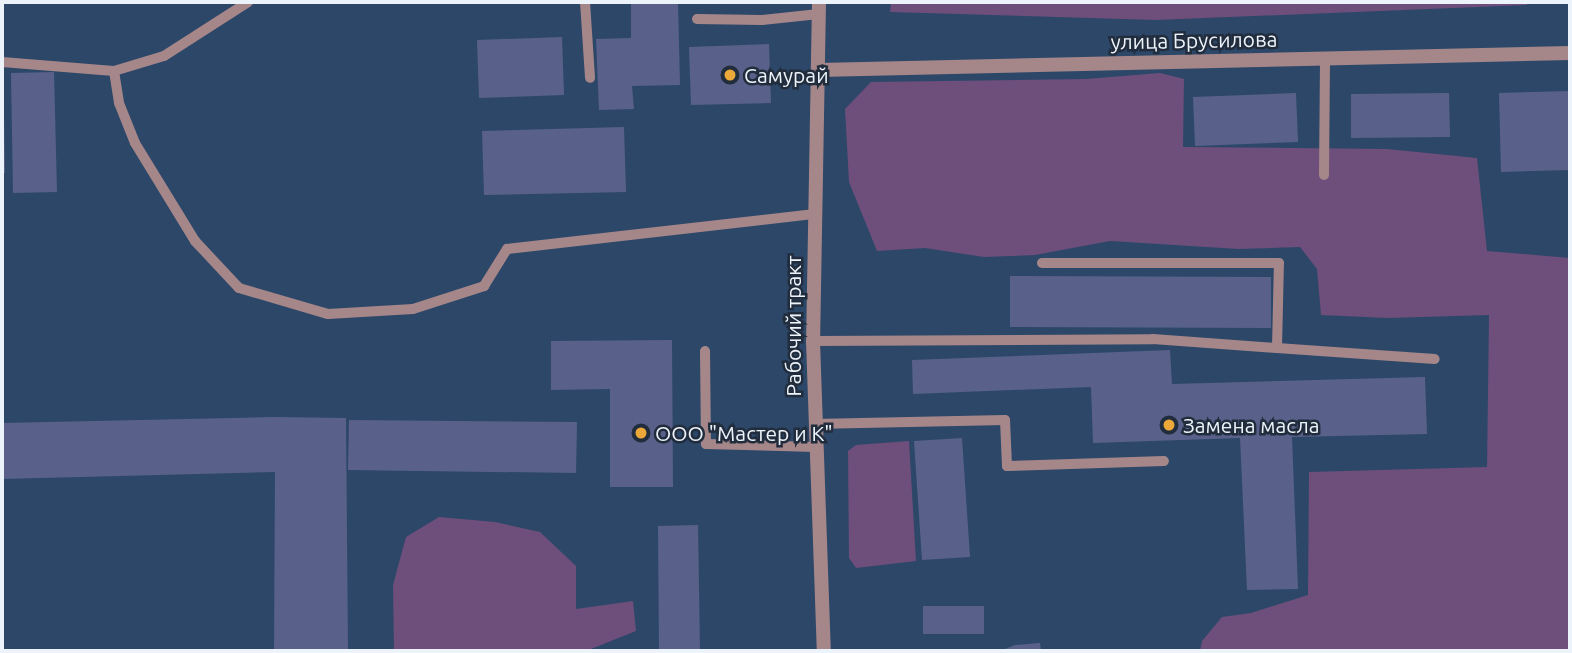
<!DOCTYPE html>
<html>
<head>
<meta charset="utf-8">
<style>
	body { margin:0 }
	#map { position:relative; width:1572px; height:653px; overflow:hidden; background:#2d4769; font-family:Ubuntu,sans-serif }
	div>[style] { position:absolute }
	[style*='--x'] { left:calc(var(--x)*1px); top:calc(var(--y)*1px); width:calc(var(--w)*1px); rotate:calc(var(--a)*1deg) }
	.green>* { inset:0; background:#6e4e7b }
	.building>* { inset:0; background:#59618a }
	.service>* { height:10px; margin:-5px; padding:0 5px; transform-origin:5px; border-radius:5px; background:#a68789 }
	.minor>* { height:14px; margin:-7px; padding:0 7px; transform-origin:7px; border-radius:7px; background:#a68789 }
	.tertiary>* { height:14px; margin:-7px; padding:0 7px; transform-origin:7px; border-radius:7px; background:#a68789 }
	.dots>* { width:19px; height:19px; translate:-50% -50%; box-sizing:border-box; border:4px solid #212d3c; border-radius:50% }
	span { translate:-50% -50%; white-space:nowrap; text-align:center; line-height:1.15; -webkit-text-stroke:5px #212d3c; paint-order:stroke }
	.street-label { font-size:21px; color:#edf3fb }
	.poi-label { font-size:21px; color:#edf3fb }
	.left { translate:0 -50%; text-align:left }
	.frame { position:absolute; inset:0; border:4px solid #edf3fb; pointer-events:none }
</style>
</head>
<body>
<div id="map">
	<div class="green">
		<div style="clip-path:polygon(891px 2px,1527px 2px,1527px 5px,1156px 20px,890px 12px)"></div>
		<div style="clip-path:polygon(1160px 73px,1184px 79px,1183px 147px,1387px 149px,1477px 158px,1487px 251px,1570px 258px,1570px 651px,1200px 651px,1202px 641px,1222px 617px,1251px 613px,1308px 595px,1309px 472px,1487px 467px,1489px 315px,1388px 318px,1321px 315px,1317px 269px,1300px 247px,1239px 249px,1110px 241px,1035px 255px,984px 257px,925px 248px,877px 251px,849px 182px,845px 109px,871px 82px,1086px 79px)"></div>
		<div style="clip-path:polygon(909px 441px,916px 561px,856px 568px,849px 558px,848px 451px,856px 445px)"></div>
		<div style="clip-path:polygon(439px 517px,495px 522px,540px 532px,576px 566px,576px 609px,633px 601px,636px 631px,586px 651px,394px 651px,393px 585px,406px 537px)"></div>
	</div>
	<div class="building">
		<div style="clip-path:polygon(631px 2px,678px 2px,680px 85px,632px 86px,634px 109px,599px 110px,596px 39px,631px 38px)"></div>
		<div style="clip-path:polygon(562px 37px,564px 95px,479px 98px,477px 40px)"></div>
		<div style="clip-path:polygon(769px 44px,771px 103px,691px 105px,689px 47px)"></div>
		<div style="clip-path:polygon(54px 72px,57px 192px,13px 193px,11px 73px)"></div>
		<div style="clip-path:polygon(1570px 91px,1570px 170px,1501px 172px,1499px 93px)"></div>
		<div style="clip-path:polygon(1296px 93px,1298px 142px,1195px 146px,1193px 97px)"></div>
		<div style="clip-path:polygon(1449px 93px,1450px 137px,1351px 138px,1351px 94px)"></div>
		<div style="clip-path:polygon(2px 116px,4px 116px,5px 173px,2px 173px)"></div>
		<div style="clip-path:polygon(624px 127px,626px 192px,484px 195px,482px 131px)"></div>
		<div style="clip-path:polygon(1010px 276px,1271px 277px,1271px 328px,1010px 327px)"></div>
		<div style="clip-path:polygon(672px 340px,673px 487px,610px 487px,610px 389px,551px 390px,551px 341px)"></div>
		<div style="clip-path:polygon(1170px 350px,1172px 384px,1425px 377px,1427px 434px,1292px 437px,1298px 589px,1247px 590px,1240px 438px,1093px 443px,1091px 387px,913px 394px,912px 360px)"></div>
		<div style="clip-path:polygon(274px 417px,346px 418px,348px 651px,274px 651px,275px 472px,2px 479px,2px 423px)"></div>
		<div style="clip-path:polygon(349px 420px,577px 422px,576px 473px,348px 470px)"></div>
		<div style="clip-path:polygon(962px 438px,970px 557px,922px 560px,914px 441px)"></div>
		<div style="clip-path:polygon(698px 525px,700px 651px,659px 651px,658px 526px)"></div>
		<div style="clip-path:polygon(923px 606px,984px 606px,984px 634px,923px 634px)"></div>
		<div style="clip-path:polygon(1040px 643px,1041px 651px,1000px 651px,1015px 645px)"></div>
	</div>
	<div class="service">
		<div style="--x:585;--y:2;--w:76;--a:86.2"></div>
		<div style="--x:697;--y:19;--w:65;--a:0.9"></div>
		<div style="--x:762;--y:20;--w:57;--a:-6"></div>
		<div style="--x:2;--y:62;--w:112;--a:4.6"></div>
		<div style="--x:114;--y:71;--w:32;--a:81"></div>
		<div style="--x:119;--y:103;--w:43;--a:68.2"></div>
		<div style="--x:135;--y:143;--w:115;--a:58.5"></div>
		<div style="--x:195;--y:241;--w:64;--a:46.9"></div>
		<div style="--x:239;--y:288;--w:93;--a:16.3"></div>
		<div style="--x:328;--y:314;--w:85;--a:-3.4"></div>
		<div style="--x:413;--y:309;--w:75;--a:-17.9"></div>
		<div style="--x:484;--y:286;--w:44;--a:-58.1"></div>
		<div style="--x:507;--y:249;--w:310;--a:-6.5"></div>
		<div style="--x:114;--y:71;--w:52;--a:-16.7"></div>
		<div style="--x:164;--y:56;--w:100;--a:-32.7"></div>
		<div style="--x:1324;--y:175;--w:117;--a:-89.5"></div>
		<div style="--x:813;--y:341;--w:340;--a:-0.3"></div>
		<div style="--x:1153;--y:339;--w:124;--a:4.2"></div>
		<div style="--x:1277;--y:348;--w:85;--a:-88.7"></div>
		<div style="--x:1279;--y:263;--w:237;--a:180"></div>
		<div style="--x:1277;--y:348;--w:158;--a:4"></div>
		<div style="--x:705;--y:351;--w:93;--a:89.4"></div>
		<div style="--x:706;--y:444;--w:110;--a:1.6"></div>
		<div style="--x:814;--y:424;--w:191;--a:-1.2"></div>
		<div style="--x:1005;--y:420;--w:46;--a:87.5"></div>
		<div style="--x:1007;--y:466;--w:157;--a:-1.8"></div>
	</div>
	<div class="minor">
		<div style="--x:819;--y:70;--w:751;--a:-1.3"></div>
	</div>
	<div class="tertiary">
		<div style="--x:819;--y:2;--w:339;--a:91"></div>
		<div style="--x:813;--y:341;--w:310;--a:88"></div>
	</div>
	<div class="dots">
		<div style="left:730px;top:75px;background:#eca93a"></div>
		<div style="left:1169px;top:425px;background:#eca93a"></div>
		<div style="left:641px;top:433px;background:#eca93a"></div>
	</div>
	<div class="street-label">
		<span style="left:1194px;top:40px;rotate:-1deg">улица Брусилова</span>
		<span style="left:793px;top:326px;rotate:-90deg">Рабочий тракт</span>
	</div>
	<div class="poi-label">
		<span class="left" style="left:744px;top:75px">Самурай</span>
		<span class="left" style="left:1183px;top:425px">Замена масла</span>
		<span class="left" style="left:655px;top:433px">ООО "Мастер и К"</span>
	</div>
	<div class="frame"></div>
</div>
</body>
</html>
